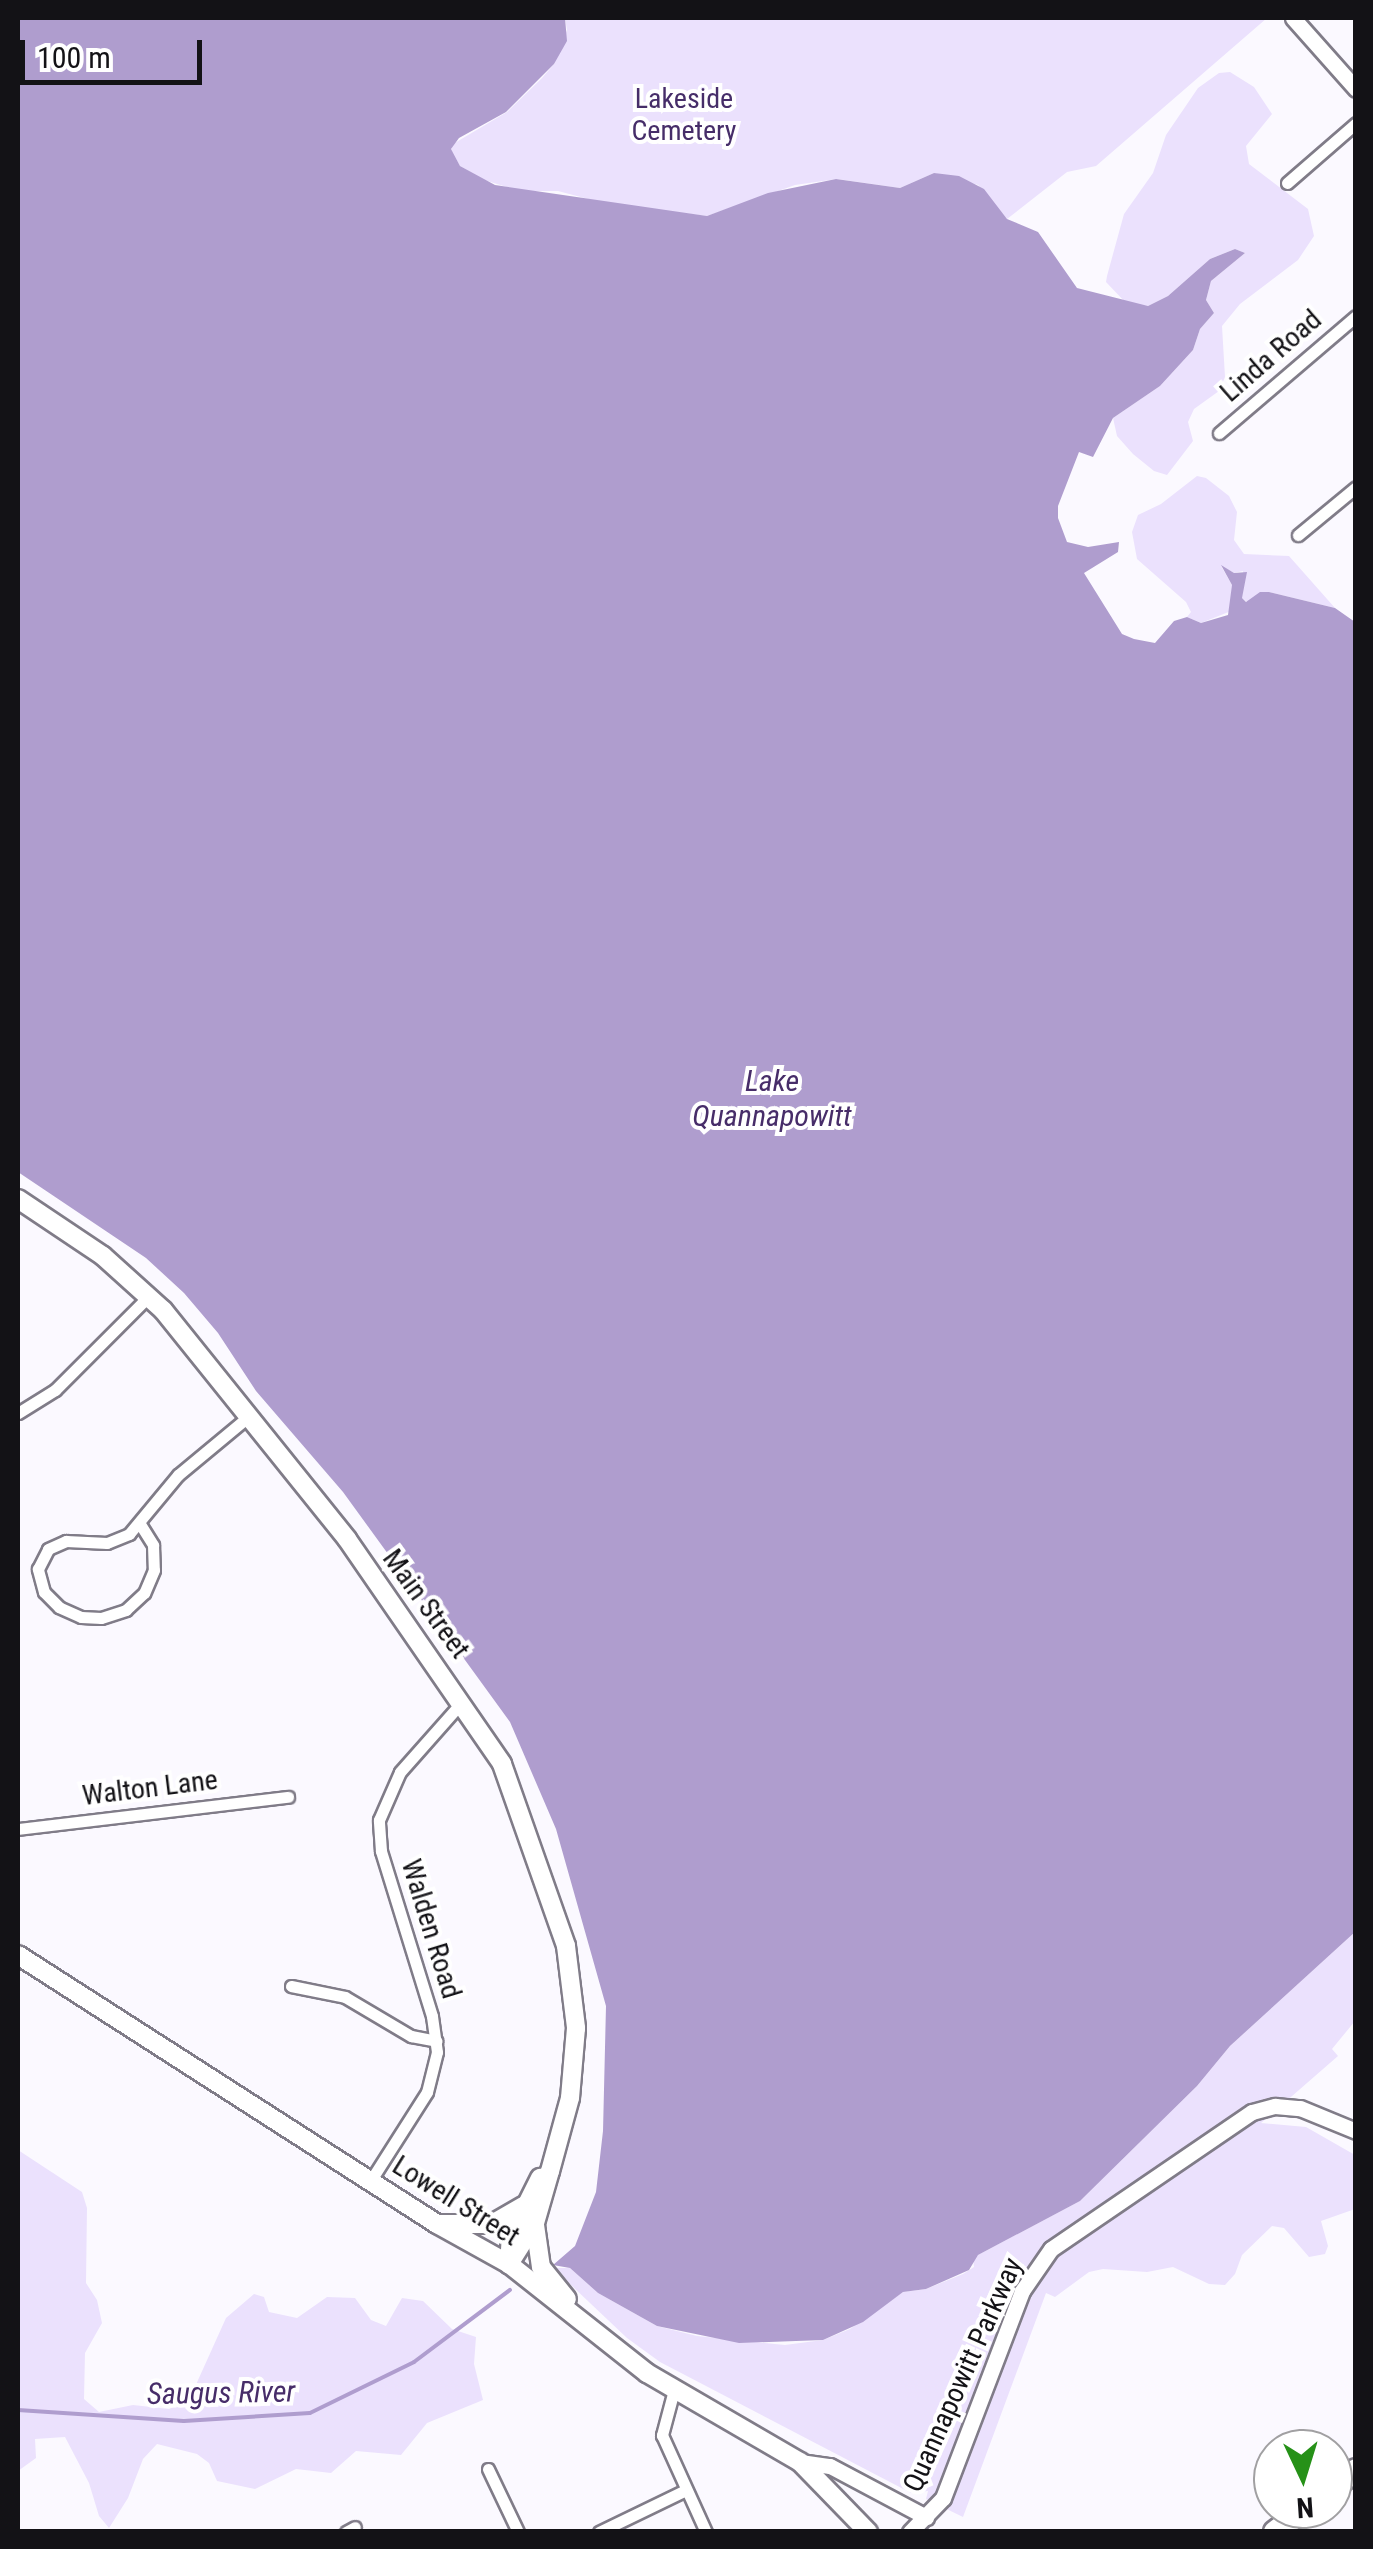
<!DOCTYPE html>
<html>
<head>
<meta charset="utf-8">
<style>
	body { margin:0 }
	#map { position:relative; width:1373px; height:2549px; overflow:hidden; background:#fbf9ff; font-family:"Roboto Condensed",sans-serif }
	div>[style] { position:absolute }
	[style*='--x'] { left:calc(var(--x)*1px); top:calc(var(--y)*1px); width:calc(var(--w)*1px); rotate:calc(var(--a)*1deg) }
	.green>* { inset:0; background:#ebe1fd }
	.water>* { inset:0; background:#af9dce }
	.stream>* { height:4px; margin:-2px; padding:0 2px; transform-origin:2px; border-radius:2px; background:#af9dce }
	.roads { filter:drop-shadow(2px 0 #807c88) drop-shadow(-2px 0 #807c88) drop-shadow(0 2px #807c88) drop-shadow(0 -2px #807c88) }
	.minor>* { height:11px; margin:-5.5px; padding:0 5.5px; transform-origin:5.5px; border-radius:5.5px; background:#fff }
	.tertiary>* { height:15px; margin:-7.5px; padding:0 7.5px; transform-origin:7.5px; border-radius:7.5px; background:#fff }
	.secondary>* { height:18px; margin:-9px; padding:0 9px; transform-origin:9px; border-radius:9px; background:#fff }
	.primary>* { height:18px; margin:-9px; padding:0 9px; transform-origin:9px; border-radius:9px; background:#fff }
	.motorway>* { height:22px; margin:-11px; padding:0 11px; transform-origin:11px; border-radius:11px; background:#fff }
	span { translate:-50% -50%; white-space:nowrap; text-align:center; line-height:1.15; -webkit-text-stroke:8px #fff; paint-order:stroke }
	.park-label { font-size:28px; color:#462d69 }
	.street-label { font-size:28px; color:#131216 }
	.water-label { font-size:30px; color:#472d69; font-style:italic }
	.frame { position:absolute; inset:0; border:20px solid #131216; pointer-events:none }
	.north { position:absolute; left:1253px; top:2429px; width:100px; height:100px; box-sizing:border-box; background:#fff; border:2px solid #a1a0a2; border-radius:50%; rotate:176deg; font-size:28px; font-weight:700; line-height:40px; text-align:center; color:#131216 }
	.north::after { content:''; display:block; margin:auto; width:35px; height:45px; background:#269118; clip-path:polygon(50% 0,100% 100%,50% 72%,0 100%) }
	.scale { position:absolute; left:20px; top:40px; width:182px; height:45px; box-sizing:border-box; border:5px solid #131216; border-top:0; padding-left:12px; font-size:30px; line-height:35px; white-space:nowrap; color:#131216; -webkit-text-stroke:8px #fff; paint-order:stroke }
</style>
</head>
<body>
<div id="map">
	<div class="green">
		<div style="clip-path:polygon(565px 18px,1267px 18px,1096px 166px,1067px 172px,1007px 219px,978px 185px,934px 173px,900px 188px,837px 179px,795px 185px,707px 216px,607px 204px,558px 191px,520px 191px,484px 180px,460px 166px,451px 150px,453px 144px,507px 112px,542px 78px,554px 64px,567px 30px)"></div>
		<div style="clip-path:polygon(1230px 72px,1254px 87px,1272px 114px,1246px 146px,1249px 164px,1308px 209px,1314px 236px,1298px 260px,1240px 304px,1222px 326px,1225px 377px,1219px 391px,1194px 409px,1188px 422px,1193px 441px,1167px 475px,1154px 471px,1133px 454px,1117px 436px,1113px 418px,1160px 386px,1193px 350px,1200px 329px,1214px 313px,1206px 300px,1211px 281px,1245px 253px,1235px 249px,1210px 259px,1168px 296px,1148px 306px,1126px 303px,1106px 282px,1107px 276px,1124px 214px,1153px 173px,1166px 135px,1198px 88px,1219px 73px)"></div>
		<div style="clip-path:polygon(1197px 476px,1206px 478px,1229px 496px,1237px 512px,1234px 540px,1244px 554px,1289px 556px,1335px 608px,1269px 592px,1247px 602px,1242px 598px,1243px 571px,1234px 573px,1221px 566px,1232px 585px,1231px 611px,1201px 623px,1187px 617px,1191px 612px,1186px 602px,1137px 559px,1132px 532px,1138px 515px,1161px 504px)"></div>
		<div style="clip-path:polygon(1355px 1932px,1355px 2021px,1332px 2049px,1338px 2056px,1261px 2123px,1306px 2127px,1355px 2155px,1355px 2209px,1321px 2221px,1328px 2246px,1325px 2254px,1309px 2257px,1284px 2228px,1272px 2226px,1242px 2255px,1235px 2274px,1225px 2285px,1209px 2284px,1173px 2267px,1147px 2272px,1103px 2269px,1089px 2272px,1055px 2297px,1046px 2293px,963px 2517px,926px 2499px,928px 2491px,911px 2493px,660px 2362px,627px 2338px,553px 2268px,570px 2268px,598px 2293px,657px 2326px,697px 2336px,785px 2345px,823px 2340px,850px 2329px,903px 2292px,926px 2289px,963px 2274px,974px 2267px,973px 2258px,978px 2255px,1080px 2201px,1197px 2086px,1230px 2046px)"></div>
		<div style="clip-path:polygon(18px 2150px,82px 2192px,87px 2208px,86px 2283px,97px 2300px,102px 2323px,85px 2353px,84px 2399px,99px 2412px,133px 2405px,169px 2409px,182px 2403px,194px 2389px,226px 2318px,254px 2294px,264px 2297px,269px 2312px,297px 2318px,327px 2297px,355px 2298px,371px 2320px,386px 2326px,402px 2298px,423px 2301px,452px 2329px,476px 2337px,474px 2364px,483px 2400px,427px 2423px,401px 2455px,356px 2451px,331px 2473px,296px 2469px,255px 2489px,217px 2481px,209px 2463px,197px 2454px,157px 2444px,143px 2459px,128px 2498px,109px 2528px,99px 2516px,89px 2483px,65px 2437px,35px 2439px,36px 2458px,18px 2471px)"></div>
	</div>
	<div class="water">
		<div style="clip-path:polygon(18px 18px,565px 18px,567px 41px,554px 64px,506px 112px,459px 138px,451px 149px,460px 166px,495px 185px,707px 216px,768px 193px,836px 179px,900px 188px,934px 173px,959px 176px,984px 189px,1007px 219px,1038px 232px,1077px 288px,1148px 306px,1168px 296px,1210px 259px,1235px 249px,1245px 253px,1211px 281px,1206px 300px,1214px 313px,1200px 329px,1193px 350px,1160px 386px,1113px 418px,1093px 457px,1079px 452px,1058px 506px,1058px 518px,1067px 542px,1088px 547px,1119px 542px,1118px 552px,1084px 573px,1122px 634px,1134px 639px,1155px 643px,1174px 621px,1187px 617px,1201px 623px,1228px 615px,1232px 585px,1221px 565px,1234px 573px,1247px 572px,1242px 598px,1246px 602px,1260px 592px,1269px 592px,1335px 608px,1355px 622px,1355px 1932px,1230px 2046px,1197px 2086px,1080px 2201px,978px 2255px,969px 2270px,926px 2289px,903px 2292px,863px 2322px,823px 2340px,739px 2343px,657px 2326px,598px 2293px,570px 2268px,553px 2265px,575px 2246px,596px 2192px,603px 2131px,606px 2006px,556px 1829px,510px 1722px,343px 1492px,256px 1391px,218px 1333px,184px 1293px,146px 1258px,18px 1172px)"></div>
	</div>
	<div class="stream">
		<div style="--x:18;--y:2410;--w:166;--a:3.8"></div>
		<div style="--x:184;--y:2421;--w:126;--a:-3.6"></div>
		<div style="--x:310;--y:2413;--w:116;--a:-26.1"></div>
		<div style="--x:414;--y:2362;--w:120;--a:-36.9"></div>
	</div>
	<div class="roads">
		<div class="minor">
			<div style="--x:1287;--y:183;--w:91;--a:-41"></div>
			<div style="--x:1219;--y:433;--w:180;--a:-40.5"></div>
			<div style="--x:1298;--y:535;--w:75;--a:-39.6"></div>
			<div style="--x:18;--y:1413;--w:44;--a:-31.9"></div>
			<div style="--x:55;--y:1390;--w:133;--a:-45"></div>
			<div style="--x:140;--y:1524;--w:25;--a:58"></div>
			<div style="--x:153;--y:1545;--w:25;--a:88"></div>
			<div style="--x:154;--y:1570;--w:25;--a:113"></div>
			<div style="--x:144;--y:1593;--w:25;--a:137"></div>
			<div style="--x:126;--y:1610;--w:26;--a:162"></div>
			<div style="--x:101;--y:1618;--w:20;--a:-177"></div>
			<div style="--x:81;--y:1617;--w:24;--a:-156"></div>
			<div style="--x:59;--y:1607;--w:21;--a:-135"></div>
			<div style="--x:44;--y:1592;--w:24;--a:-105"></div>
			<div style="--x:38;--y:1569;--w:22;--a:-63"></div>
			<div style="--x:48;--y:1549;--w:20;--a:-24"></div>
			<div style="--x:66;--y:1541;--w:41;--a:2.8"></div>
			<div style="--x:107;--y:1543;--w:24;--a:-22"></div>
			<div style="--x:129;--y:1534;--w:77;--a:-50.3"></div>
			<div style="--x:178;--y:1475;--w:92;--a:-39.7"></div>
			<div style="--x:18;--y:1829;--w:272;--a:-6.8"></div>
			<div style="--x:291;--y:1986;--w:55;--a:11.5"></div>
			<div style="--x:345;--y:1997;--w:77;--a:30.6"></div>
			<div style="--x:411;--y:2036;--w:26;--a:11"></div>
			<div style="--x:371;--y:2180;--w:104;--a:-57.5"></div>
			<div style="--x:427;--y:2092;--w:41;--a:-76"></div>
			<div style="--x:437;--y:2052;--w:36;--a:-98"></div>
			<div style="--x:432;--y:2016;--w:173;--a:-107.2"></div>
			<div style="--x:381;--y:1851;--w:31;--a:-94"></div>
			<div style="--x:379;--y:1820;--w:52;--a:-66.4"></div>
			<div style="--x:400;--y:1772;--w:94;--a:-48.5"></div>
			<div style="--x:674;--y:2390;--w:47;--a:104.9"></div>
			<div style="--x:662;--y:2435;--w:107;--a:65.6"></div>
			<div style="--x:488;--y:2469;--w:70;--a:64.5"></div>
			<div style="--x:346;--y:2532;--w:10;--a:-29"></div>
			<div style="--x:599;--y:2532;--w:97;--a:-25.8"></div>
		</div>
		<div class="tertiary">
			<div style="--x:1293;--y:18;--w:95;--a:48.4"></div>
			<div style="--x:800;--y:2462;--w:30;--a:8"></div>
			<div style="--x:830;--y:2466;--w:109;--a:28"></div>
			<div style="--x:910;--y:2532;--w:47;--a:-45.9"></div>
			<div style="--x:943;--y:2498;--w:222;--a:-69.1"></div>
			<div style="--x:1022;--y:2291;--w:51;--a:-55.4"></div>
			<div style="--x:1051;--y:2249;--w:243;--a:-34.3"></div>
			<div style="--x:1252;--y:2112;--w:24;--a:-15"></div>
			<div style="--x:1275;--y:2106;--w:25;--a:5"></div>
			<div style="--x:1300;--y:2108;--w:61;--a:22.3"></div>
		</div>
		<div class="secondary">
			<div style="--x:18;--y:1955;--w:498;--a:32.7"></div>
			<div style="--x:437;--y:2224;--w:82;--a:29.1"></div>
		</div>
		<div class="primary">
			<div style="--x:18;--y:1199;--w:102;--a:33.8"></div>
			<div style="--x:103;--y:1256;--w:81;--a:42"></div>
			<div style="--x:163;--y:1310;--w:294;--a:51.2"></div>
			<div style="--x:347;--y:1539;--w:273;--a:55.4"></div>
			<div style="--x:502;--y:1764;--w:193;--a:70.6"></div>
			<div style="--x:566;--y:1946;--w:83;--a:83"></div>
			<div style="--x:576;--y:2028;--w:70;--a:94.9"></div>
			<div style="--x:570;--y:2098;--w:76;--a:105.3"></div>
			<div style="--x:550;--y:2171;--w:54;--a:106.1"></div>
			<div style="--x:535;--y:2223;--w:49;--a:122.4"></div>
			<div style="--x:437;--y:2224;--w:55;--a:0"></div>
			<div style="--x:492;--y:2224;--w:36;--a:-30"></div>
			<div style="--x:535;--y:2225;--w:42;--a:81.9"></div>
			<div style="--x:541;--y:2267;--w:41;--a:50.9"></div>
			<div style="--x:509;--y:2264;--w:176;--a:38.3"></div>
			<div style="--x:647;--y:2373;--w:177;--a:30.2"></div>
			<div style="--x:800;--y:2462;--w:98;--a:45.8"></div>
			<div style="--x:509;--y:2264;--w:28;--a:-86"></div>
			<div style="--x:511;--y:2236;--w:65;--a:-63.4"></div>
		</div>
		<div class="motorway">
			<div style="--x:1333;--y:2487;--w:29;--a:-36"></div>
			<div style="--x:1275;--y:2532;--w:38;--a:-37"></div>
		</div>
	</div>
	<div class="park-label">
		<span style="left:684px;top:115px">Lakeside<br>Cemetery</span>
	</div>
	<div class="street-label">
		<span style="left:1271px;top:356px;rotate:-41deg">Linda Road</span>
		<span style="left:426px;top:1604px;rotate:54deg">Main Street</span>
		<span style="left:150px;top:1788px;rotate:-7deg">Walton Lane</span>
		<span style="left:431px;top:1929px;rotate:73deg">Walden Road</span>
		<span style="left:456px;top:2201px;rotate:32deg">Lowell Street</span>
		<span style="left:963px;top:2375px;rotate:-66deg">Quannapowitt Parkway</span>
	</div>
	<div class="water-label">
		<span style="left:772px;top:1098px">Lake<br>Quannapowitt</span>
		<span style="left:221px;top:2393px;rotate:-1deg">Saugus River</span>
	</div>
	<div class="frame"></div>
	<div class="north">N</div>
	<div class="scale">100 m</div>
</div>
</body>
</html>
